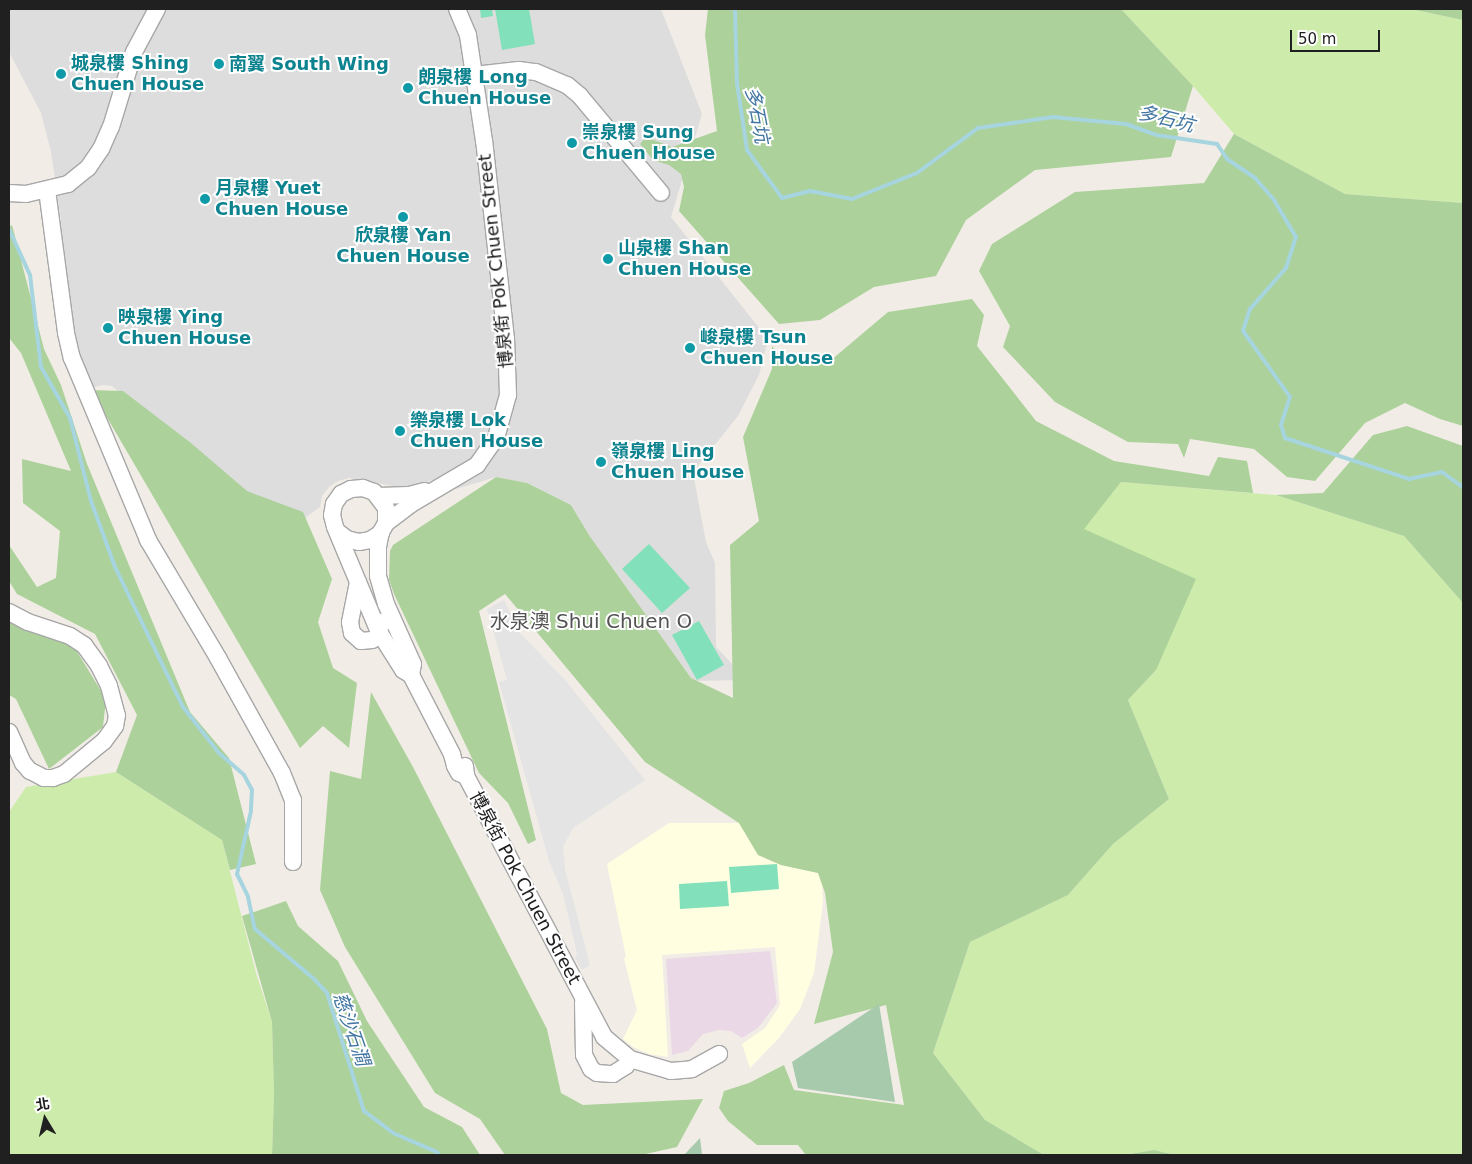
<!DOCTYPE html>
<html>
<head>
<meta charset="utf-8">
<style>
	body { margin:0 }
	#map { position:relative; width:1472px; height:1164px; overflow:hidden; background:#f1ede6; font-family:"DejaVu Sans","Noto Sans TC",sans-serif }
	div>[style] { position:absolute }
	[style*='--x'] { left:calc(var(--x)*1px); top:calc(var(--y)*1px); width:calc(var(--w)*1px); rotate:calc(var(--a)*1deg) }
	.residential>* { inset:0; background:#dedddd }
	.industrial>* { inset:0; background:#ead8e7 }
	.education>* { inset:0; background:#fffee1 }
	.grass>* { inset:0; background:#cdecab }
	.forest>* { inset:0; background:#acd19a }
	.cemetery>* { inset:0; background:#a6caab }
	.pitch>* { inset:0; background:#82e1ba }
	.parking>* { inset:0; background:#e4e4e4 }
	.stream>* { height:4px; margin:-2px; padding:0 2px; transform-origin:2px; border-radius:2px; background:#a6d4df }
	.roads { filter:drop-shadow(1px 0 #a7a7a7) drop-shadow(-1px 0 #a7a7a7) drop-shadow(0 1px #a7a7a7) drop-shadow(0 -1px #a7a7a7) }
	.minor>* { height:16px; margin:-8px; padding:0 8px; transform-origin:8px; border-radius:8px; background:#fff }
	.dots>* { width:14px; height:14px; translate:-50% -50%; box-sizing:border-box; border:2px solid #fff; border-radius:50% }
	span { translate:-50% -50%; white-space:nowrap; text-align:center; line-height:1.15; -webkit-text-stroke:4px #fff; paint-order:stroke }
	.culture-label { font-size:18px; color:#0d838f; font-weight:700 }
	.left { translate:0 -50%; text-align:left }
	.street-label { font-size:18px; color:#202020 }
	.water-label { font-size:19px; color:#4376a3; font-style:italic }
	.quarter-label { font-size:20px; color:#535353 }
	.frame { position:absolute; inset:0; border:10px solid #202020; pointer-events:none }
	.north { position:absolute; left:20px; top:1094px; width:50px; height:50px; -webkit-text-stroke:4px #fff; paint-order:stroke; rotate:351deg; font-size:14px; font-weight:700; line-height:20px; text-align:center; color:#202020 }
	.north::after { content:''; display:block; margin:auto; width:18px; height:22px; background:#202020; clip-path:polygon(50% 0,100% 100%,50% 72%,0 100%) }
	.scale { position:absolute; left:1290px; top:30px; width:90px; height:22px; box-sizing:border-box; border:2px solid #202020; border-top:0; padding-left:6px; font-size:15px; line-height:18px; white-space:nowrap; color:#202020; -webkit-text-stroke:4px #fff; paint-order:stroke }
</style>
</head>
<body>
<div id="map">
	<div class="residential">
		<div style="clip-path:polygon(9px 9px,661px 9px,702px 114px,671px 217px,768px 339px,759px 375px,738px 416px,697px 467px,694px 478px,706px 542px,715px 563px,716px 647px,736px 668px,744px 680px,696px 681px,691px 678px,589px 535px,571px 505px,527px 483px,496px 477px,456px 489px,442px 477px,414px 486px,399px 487px,349px 478px,338px 481px,329px 487px,322px 496px,320px 507px,301px 521px,245px 500px,112px 386px,102px 385px,88px 389px,72px 335px,60px 214px,51px 152px,41px 113px,9px 52px)"></div>
	</div>
	<div class="industrial">
		<div style="clip-path:polygon(770px 951px,777px 1003px,758px 1028px,742px 1038px,731px 1031px,719px 1030px,703px 1034px,688px 1051px,672px 1055px,666px 959px)"></div>
	</div>
	<div class="education">
		<div style="clip-path:polygon(669px 823px,739px 823px,758px 855px,781px 865px,818px 873px,822px 879px,823px 902px,814px 973px,800px 1009px,779px 1038px,750px 1068px,742px 1044px,765px 1028px,780px 1005px,775px 947px,662px 955px,668px 1057px,649px 1054px,633px 1047px,623px 1039px,637px 1010px,624px 958px,626px 957px,607px 864px)"></div>
	</div>
	<div class="grass">
		<div style="clip-path:polygon(1121px 9px,1411px 9px,1463px 20px,1463px 203px,1345px 194px,1234px 134px,1193px 86px)"></div>
		<div style="clip-path:polygon(1121px 482px,1276px 495px,1404px 536px,1463px 603px,1463px 1155px,1175px 1155px,1154px 1150px,1124px 1155px,1044px 1155px,985px 1120px,933px 1053px,970px 942px,1068px 895px,1113px 844px,1169px 799px,1128px 700px,1156px 670px,1083px 529px)"></div>
		<div style="clip-path:polygon(116px 772px,222px 840px,256px 973px,272px 1022px,274px 1094px,272px 1155px,9px 1155px,9px 812px,26px 787px)"></div>
	</div>
	<div class="forest">
		<div style="clip-path:polygon(708px 9px,1121px 9px,1193px 86px,1171px 157px,1035px 170px,966px 220px,936px 276px,874px 287px,820px 320px,779px 324px,679px 211px,684px 187px,681px 174px,669px 165px,653px 160px,640px 144px,646px 137px,672px 147px,717px 131px,705px 35px)"></div>
		<div style="clip-path:polygon(1411px 9px,1463px 9px,1463px 20px)"></div>
		<div style="clip-path:polygon(1234px 134px,1345px 194px,1463px 203px,1463px 426px,1440px 419px,1405px 403px,1365px 423px,1315px 481px,1287px 477px,1254px 449px,1190px 439px,1184px 458px,1178px 444px,1128px 442px,1055px 402px,1003px 347px,1010px 326px,979px 271px,992px 244px,1075px 192px,1204px 183px)"></div>
		<div style="clip-path:polygon(12px 225px,44px 349px,61px 385px,87px 464px,190px 712px,229px 758px,256px 864px,230px 870px,222px 840px,116px 772px,137px 715px,95px 634px,17px 594px,9px 581px,9px 545px,37px 587px,56px 578px,60px 531px,23px 503px,22px 459px,71px 471px,21px 353px,9px 338px,9px 227px)"></div>
		<div style="clip-path:polygon(972px 299px,984px 315px,977px 346px,1036px 421px,1114px 461px,1209px 476px,1218px 457px,1247px 461px,1253px 493px,1121px 482px,1084px 529px,1196px 579px,1156px 670px,1128px 700px,1169px 799px,1113px 844px,1068px 895px,970px 942px,933px 1053px,985px 1120px,1044px 1155px,806px 1155px,798px 1145px,757px 1145px,728px 1121px,719px 1108px,724px 1091px,749px 1083px,784px 1065px,794px 1090px,904px 1105px,886px 1005px,814px 1024px,833px 952px,825px 893px,818px 873px,781px 865px,758px 855px,739px 823px,645px 762px,505px 594px,479px 611px,536px 840px,528px 844px,508px 803px,479px 773px,394px 594px,389px 580px,390px 551px,393px 545px,496px 477px,527px 483px,571px 505px,589px 535px,691px 678px,733px 698px,730px 545px,759px 521px,743px 437px,772px 369px,772px 346px,779px 355px,830px 361px,888px 312px)"></div>
		<div style="clip-path:polygon(91px 390px,123px 391px,191px 443px,247px 491px,303px 512px,332px 579px,318px 622px,333px 668px,357px 683px,349px 748px,323px 726px,300px 748px)"></div>
		<div style="clip-path:polygon(1407px 426px,1463px 446px,1463px 603px,1404px 536px,1276px 495px,1323px 493px,1373px 435px)"></div>
		<div style="clip-path:polygon(9px 619px,73px 645px,106px 699px,103px 727px,49px 769px,16px 699px,9px 695px)"></div>
		<div style="clip-path:polygon(371px 692px,413px 767px,547px 1029px,561px 1093px,583px 1105px,703px 1099px,677px 1147px,641px 1155px,505px 1155px,480px 1119px,435px 1093px,345px 947px,320px 890px,330px 771px,361px 779px)"></div>
		<div style="clip-path:polygon(286px 901px,298px 926px,338px 961px,367px 1021px,424px 1107px,462px 1127px,480px 1155px,272px 1155px,274px 1094px,272px 1022px,242px 916px)"></div>
		<div style="clip-path:polygon(1154px 1150px,1175px 1155px,1124px 1155px)"></div>
	</div>
	<div class="cemetery">
		<div style="clip-path:polygon(879px 1004px,895px 1102px,798px 1088px,792px 1062px)"></div>
		<div style="clip-path:polygon(700px 1138px,702px 1155px,684px 1155px)"></div>
	</div>
	<div class="pitch">
		<div style="clip-path:polygon(480px 9px,492px 9px,493px 16px,481px 18px)"></div>
		<div style="clip-path:polygon(495px 9px,529px 9px,535px 44px,502px 50px)"></div>
		<div style="clip-path:polygon(649px 544px,690px 588px,662px 613px,622px 569px)"></div>
		<div style="clip-path:polygon(699px 621px,724px 665px,697px 680px,672px 635px)"></div>
		<div style="clip-path:polygon(777px 864px,779px 889px,731px 893px,729px 867px)"></div>
		<div style="clip-path:polygon(727px 881px,729px 906px,680px 909px,679px 884px)"></div>
	</div>
	<div class="parking">
		<div style="clip-path:polygon(504px 600px,521px 634px,566px 681px,645px 780px,573px 828px,563px 847px,565px 869px,590px 965px,582px 970px,575px 958px,577px 953px,563px 894px,549px 861px,499px 682px,507px 680px,487px 609px)"></div>
	</div>
	<div class="stream">
		<div style="--x:735;--y:9;--w:74;--a:88.5"></div>
		<div style="--x:737;--y:83;--w:68;--a:81.5"></div>
		<div style="--x:747;--y:150;--w:59;--a:53.9"></div>
		<div style="--x:782;--y:198;--w:29;--a:-14"></div>
		<div style="--x:810;--y:191;--w:43;--a:10.8"></div>
		<div style="--x:852;--y:199;--w:70;--a:-21.8"></div>
		<div style="--x:917;--y:173;--w:76;--a:-36.4"></div>
		<div style="--x:978;--y:128;--w:76;--a:-8.3"></div>
		<div style="--x:1053;--y:117;--w:73;--a:5.5"></div>
		<div style="--x:1126;--y:124;--w:32;--a:20"></div>
		<div style="--x:1156;--y:135;--w:62;--a:8.4"></div>
		<div style="--x:1217;--y:144;--w:18;--a:56"></div>
		<div style="--x:1227;--y:159;--w:34;--a:34"></div>
		<div style="--x:1255;--y:178;--w:29;--a:49"></div>
		<div style="--x:1274;--y:200;--w:43;--a:59.3"></div>
		<div style="--x:1296;--y:237;--w:33;--a:108"></div>
		<div style="--x:1286;--y:268;--w:55;--a:131.3"></div>
		<div style="--x:1250;--y:309;--w:23;--a:108"></div>
		<div style="--x:1243;--y:331;--w:81;--a:54.5"></div>
		<div style="--x:1290;--y:397;--w:29;--a:108"></div>
		<div style="--x:1281;--y:425;--w:14;--a:73"></div>
		<div style="--x:1285;--y:438;--w:131;--a:18.3"></div>
		<div style="--x:1409;--y:479;--w:34;--a:-12"></div>
		<div style="--x:1442;--y:472;--w:26;--a:36"></div>
		<div style="--x:9;--y:229;--w:51;--a:65.5"></div>
		<div style="--x:30;--y:275;--w:93;--a:83.2"></div>
		<div style="--x:41;--y:367;--w:59;--a:60.4"></div>
		<div style="--x:70;--y:418;--w:86;--a:75.8"></div>
		<div style="--x:91;--y:501;--w:70;--a:70"></div>
		<div style="--x:115;--y:567;--w:156;--a:64.1"></div>
		<div style="--x:183;--y:707;--w:58;--a:52"></div>
		<div style="--x:219;--y:753;--w:33;--a:41"></div>
		<div style="--x:244;--y:775;--w:17;--a:62"></div>
		<div style="--x:252;--y:790;--w:21;--a:93"></div>
		<div style="--x:251;--y:811;--w:65;--a:102.5"></div>
		<div style="--x:237;--y:874;--w:25;--a:64"></div>
		<div style="--x:248;--y:897;--w:33;--a:78"></div>
		<div style="--x:255;--y:929;--w:77;--a:40.3"></div>
		<div style="--x:314;--y:979;--w:19;--a:47"></div>
		<div style="--x:327;--y:993;--w:124;--a:72.6"></div>
		<div style="--x:364;--y:1111;--w:36;--a:37"></div>
		<div style="--x:393;--y:1133;--w:48;--a:23.4"></div>
		<div style="--x:437;--y:1152;--w:4;--a:56"></div>
	</div>
	<div class="roads">
		<div class="minor">
			<div style="--x:474;--y:75;--w:45;--a:-6.3"></div>
			<div style="--x:519;--y:70;--w:17;--a:7"></div>
			<div style="--x:536;--y:72;--w:34;--a:23"></div>
			<div style="--x:567;--y:85;--w:17;--a:40"></div>
			<div style="--x:580;--y:96;--w:126;--a:50.1"></div>
			<div style="--x:47;--y:190;--w:144;--a:82.4"></div>
			<div style="--x:66;--y:333;--w:26;--a:77"></div>
			<div style="--x:72;--y:358;--w:197;--a:67.3"></div>
			<div style="--x:148;--y:540;--w:137;--a:59.3"></div>
			<div style="--x:218;--y:658;--w:132;--a:60.9"></div>
			<div style="--x:282;--y:773;--w:29;--a:68"></div>
			<div style="--x:293;--y:800;--w:62;--a:90"></div>
			<div style="--x:9;--y:193;--w:17;--a:3"></div>
			<div style="--x:26;--y:194;--w:43;--a:-13.4"></div>
			<div style="--x:68;--y:184;--w:26;--a:-39"></div>
			<div style="--x:88;--y:168;--w:23;--a:-56"></div>
			<div style="--x:101;--y:149;--w:24;--a:-66"></div>
			<div style="--x:111;--y:127;--w:78;--a:-73"></div>
			<div style="--x:134;--y:52;--w:49;--a:-61.9"></div>
			<div style="--x:379;--y:496;--w:30;--a:-2"></div>
			<div style="--x:409;--y:495;--w:16;--a:-14"></div>
			<div style="--x:386;--y:523;--w:31;--a:-37"></div>
			<div style="--x:411;--y:504;--w:77;--a:-30.6"></div>
			<div style="--x:477;--y:465;--w:33;--a:-55"></div>
			<div style="--x:496;--y:438;--w:45;--a:-74.4"></div>
			<div style="--x:508;--y:395;--w:56;--a:-92"></div>
			<div style="--x:506;--y:339;--w:199;--a:-96.3"></div>
			<div style="--x:484;--y:141;--w:107;--a:-98.6"></div>
			<div style="--x:468;--y:35;--w:28;--a:-113"></div>
			<div style="--x:338;--y:532;--w:11;--a:38"></div>
			<div style="--x:347;--y:539;--w:12;--a:14"></div>
			<div style="--x:359;--y:542;--w:11;--a:-10"></div>
			<div style="--x:370;--y:540;--w:13;--a:-32"></div>
			<div style="--x:358;--y:582;--w:41;--a:101.3"></div>
			<div style="--x:350;--y:622;--w:11;--a:80"></div>
			<div style="--x:352;--y:633;--w:12;--a:42"></div>
			<div style="--x:361;--y:641;--w:11;--a:-5"></div>
			<div style="--x:372;--y:640;--w:6;--a:-31"></div>
			<div style="--x:377;--y:637;--w:16;--a:-72"></div>
			<div style="--x:9;--y:612;--w:21;--a:28"></div>
			<div style="--x:28;--y:622;--w:44;--a:18.4"></div>
			<div style="--x:70;--y:636;--w:17;--a:33"></div>
			<div style="--x:84;--y:645;--w:26;--a:54"></div>
			<div style="--x:99;--y:666;--w:22;--a:63"></div>
			<div style="--x:109;--y:686;--w:30;--a:75"></div>
			<div style="--x:117;--y:715;--w:11;--a:100"></div>
			<div style="--x:115;--y:726;--w:19;--a:126"></div>
			<div style="--x:104;--y:741;--w:52;--a:140.5"></div>
			<div style="--x:64;--y:774;--w:12;--a:160"></div>
			<div style="--x:53;--y:778;--w:9;--a:180"></div>
			<div style="--x:44;--y:778;--w:16;--a:-153"></div>
			<div style="--x:30;--y:771;--w:11;--a:-131"></div>
			<div style="--x:23;--y:763;--w:34;--a:-114"></div>
			<div style="--x:411;--y:675;--w:11;--a:-80"></div>
			<div style="--x:413;--y:664;--w:66;--a:-114.2"></div>
			<div style="--x:386;--y:604;--w:29;--a:-106"></div>
			<div style="--x:378;--y:576;--w:29;--a:-90"></div>
			<div style="--x:378;--y:547;--w:15;--a:-79"></div>
			<div style="--x:381;--y:532;--w:10;--a:-61"></div>
			<div style="--x:386;--y:523;--w:15;--a:-90"></div>
			<div style="--x:386;--y:508;--w:20;--a:-127"></div>
			<div style="--x:374;--y:492;--w:12;--a:-160"></div>
			<div style="--x:363;--y:488;--w:12;--a:175"></div>
			<div style="--x:351;--y:489;--w:11;--a:153"></div>
			<div style="--x:341;--y:494;--w:12;--a:125"></div>
			<div style="--x:334;--y:504;--w:11;--a:100"></div>
			<div style="--x:332;--y:515;--w:12;--a:76"></div>
			<div style="--x:335;--y:527;--w:114;--a:67.3"></div>
			<div style="--x:379;--y:632;--w:45;--a:57.7"></div>
			<div style="--x:403;--y:670;--w:9;--a:32"></div>
			<div style="--x:411;--y:675;--w:89;--a:62.6"></div>
			<div style="--x:452;--y:754;--w:12;--a:76"></div>
			<div style="--x:455;--y:766;--w:8;--a:60"></div>
			<div style="--x:459;--y:773;--w:8;--a:23"></div>
			<div style="--x:465;--y:766;--w:10;--a:84"></div>
			<div style="--x:466;--y:776;--w:295;--a:62.1"></div>
			<div style="--x:604;--y:1037;--w:34;--a:40"></div>
			<div style="--x:630;--y:1059;--w:43;--a:16.3"></div>
			<div style="--x:671;--y:1071;--w:21;--a:-5"></div>
			<div style="--x:692;--y:1069;--w:31;--a:-29"></div>
			<div style="--x:583;--y:1002;--w:53;--a:88.9"></div>
			<div style="--x:584;--y:1055;--w:16;--a:63"></div>
			<div style="--x:591;--y:1069;--w:7;--a:34"></div>
			<div style="--x:597;--y:1073;--w:16;--a:4"></div>
			<div style="--x:613;--y:1074;--w:15;--a:-32"></div>
			<div style="--x:626;--y:1066;--w:8;--a:-60"></div>
		</div>
	</div>
	<div class="dots">
		<div style="left:219px;top:64px;background:#0f9aa8"></div>
		<div style="left:61px;top:74px;background:#0f9aa8"></div>
		<div style="left:408px;top:88px;background:#0f9aa8"></div>
		<div style="left:572px;top:143px;background:#0f9aa8"></div>
		<div style="left:205px;top:199px;background:#0f9aa8"></div>
		<div style="left:403px;top:217px;background:#0f9aa8"></div>
		<div style="left:608px;top:259px;background:#0f9aa8"></div>
		<div style="left:108px;top:328px;background:#0f9aa8"></div>
		<div style="left:690px;top:348px;background:#0f9aa8"></div>
		<div style="left:400px;top:431px;background:#0f9aa8"></div>
		<div style="left:601px;top:462px;background:#0f9aa8"></div>
	</div>
	<div class="culture-label">
		<span class="left" style="left:71px;top:74px">城泉樓 Shing<br>Chuen House</span>
		<span class="left" style="left:229px;top:64px">南翼 South Wing</span>
		<span class="left" style="left:418px;top:88px">朗泉樓 Long<br>Chuen House</span>
		<span class="left" style="left:582px;top:143px">崇泉樓 Sung<br>Chuen House</span>
		<span class="left" style="left:215px;top:199px">月泉樓 Yuet<br>Chuen House</span>
		<span style="left:403px;top:246px">欣泉樓 Yan<br>Chuen House</span>
		<span class="left" style="left:618px;top:259px">山泉樓 Shan<br>Chuen House</span>
		<span class="left" style="left:118px;top:328px">映泉樓 Ying<br>Chuen House</span>
		<span class="left" style="left:700px;top:348px">峻泉樓 Tsun<br>Chuen House</span>
		<span class="left" style="left:410px;top:431px">樂泉樓 Lok<br>Chuen House</span>
		<span class="left" style="left:611px;top:462px">嶺泉樓 Ling<br>Chuen House</span>
	</div>
	<div class="street-label">
		<span style="left:496px;top:261px;rotate:-96deg">博泉街 Pok Chuen Street</span>
		<span style="left:525px;top:888px;rotate:62deg">博泉街 Pok Chuen Street</span>
	</div>
	<div class="water-label">
		<span style="left:757px;top:115px;rotate:79deg">多石坑</span>
		<span style="left:1166px;top:119px;rotate:14deg">多石坑</span>
		<span style="left:351px;top:1029px;rotate:71deg">慈沙石澗</span>
	</div>
	<div class="quarter-label">
		<span style="left:591px;top:621px">水泉澳 Shui Chuen O</span>
	</div>
	<div class="frame"></div>
	<div class="north">北</div>
	<div class="scale">50 m</div>
</div>
</body>
</html>
